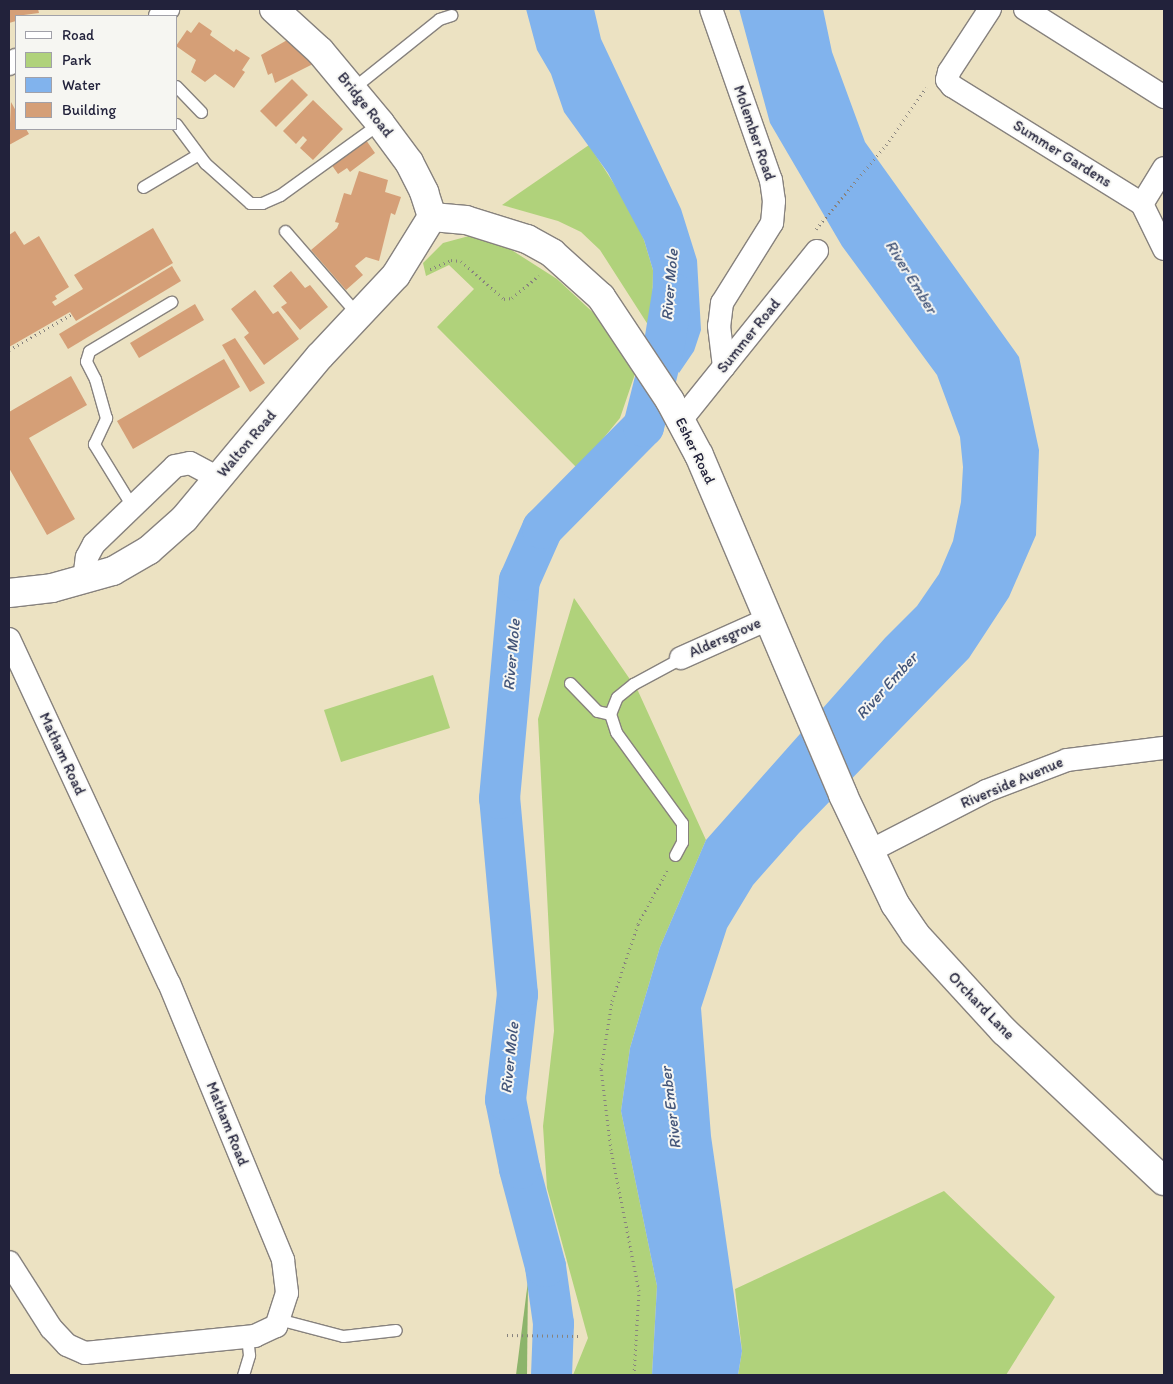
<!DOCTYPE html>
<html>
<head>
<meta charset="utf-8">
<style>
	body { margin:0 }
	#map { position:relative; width:1173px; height:1384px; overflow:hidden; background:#ece2c2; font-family:Itim,sans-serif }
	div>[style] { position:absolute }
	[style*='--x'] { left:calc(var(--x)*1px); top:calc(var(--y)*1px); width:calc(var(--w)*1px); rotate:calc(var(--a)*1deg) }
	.green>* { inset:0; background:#b0d27b }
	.forest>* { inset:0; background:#8cb46b }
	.water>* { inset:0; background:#81b3ed }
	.river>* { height:41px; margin:-20.5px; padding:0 20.5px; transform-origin:20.5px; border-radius:20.5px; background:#81b3ed }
	.building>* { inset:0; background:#d59f77 }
	.path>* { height:3px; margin-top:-1.5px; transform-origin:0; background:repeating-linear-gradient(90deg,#87827e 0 1px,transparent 0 5px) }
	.roads { filter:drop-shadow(1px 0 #87827e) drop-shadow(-1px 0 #87827e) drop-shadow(0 1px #87827e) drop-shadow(0 -1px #87827e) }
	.lane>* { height:11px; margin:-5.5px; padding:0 5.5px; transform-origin:5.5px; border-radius:5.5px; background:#fff }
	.street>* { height:22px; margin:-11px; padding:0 11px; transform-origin:11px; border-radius:11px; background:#fff }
	.secondary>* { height:28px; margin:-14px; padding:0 14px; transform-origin:14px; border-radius:14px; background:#fff }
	span { translate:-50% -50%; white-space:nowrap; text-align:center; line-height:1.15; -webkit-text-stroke:4px #f6f6f2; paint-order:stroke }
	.street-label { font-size:15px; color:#22223b }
	.water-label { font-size:16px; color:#435579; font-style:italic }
	.frame { position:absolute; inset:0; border:10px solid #22223b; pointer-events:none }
	.legend { position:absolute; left:15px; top:15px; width:162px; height:115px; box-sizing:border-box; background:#f6f6f2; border:1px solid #a1a1a9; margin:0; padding:6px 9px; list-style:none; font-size:15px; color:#22223b }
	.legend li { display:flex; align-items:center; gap:10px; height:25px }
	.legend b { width:25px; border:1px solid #a1a1a9 }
</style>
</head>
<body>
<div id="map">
	<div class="green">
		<div style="clip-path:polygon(589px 145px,629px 207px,644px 240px,653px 270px,652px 331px,600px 250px,581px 232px,558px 221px,502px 205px)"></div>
		<div style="clip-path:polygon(469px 236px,510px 249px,557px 279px,599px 318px,636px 371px,620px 418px,578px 469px,437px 327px,474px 289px,449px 265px,426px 276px,423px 263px,443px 243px)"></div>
		<div style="clip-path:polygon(574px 598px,638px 691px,706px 840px,660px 947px,630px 1048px,621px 1111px,657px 1286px,652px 1375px,573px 1375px,588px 1338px,547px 1188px,543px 1126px,554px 1031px,538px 719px)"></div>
		<div style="clip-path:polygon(433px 675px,450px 728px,341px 762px,324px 710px)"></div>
		<div style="clip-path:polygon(944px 1191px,1055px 1297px,1006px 1375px,738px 1375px,742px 1351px,735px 1289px)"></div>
	</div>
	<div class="forest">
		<div style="clip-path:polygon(528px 1281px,527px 1375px,516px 1375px)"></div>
	</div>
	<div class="water">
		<div style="clip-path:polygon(526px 9px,594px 9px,601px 39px,681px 209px,697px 260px,701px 330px,694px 351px,679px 373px,652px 331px,653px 270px,644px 240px,608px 173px,564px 112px,551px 74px,537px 50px)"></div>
		<div style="clip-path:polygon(739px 9px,823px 9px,832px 52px,865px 142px,1019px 357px,1039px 450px,1036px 535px,1009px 597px,969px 658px,799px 833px,753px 885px,727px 928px,701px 1008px,711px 1136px,742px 1351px,738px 1375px,652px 1375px,657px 1286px,621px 1111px,630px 1048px,660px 947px,706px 840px,885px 638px,917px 606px,939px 574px,953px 541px,961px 502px,963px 467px,960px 437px,937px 375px,842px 246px,770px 123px)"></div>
	</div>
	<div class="river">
		<div style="--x:551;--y:1375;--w:52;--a:-87.8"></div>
		<div style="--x:553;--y:1323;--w:58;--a:-98"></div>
		<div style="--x:545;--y:1266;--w:101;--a:-104.9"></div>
		<div style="--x:519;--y:1168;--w:70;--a:-101.5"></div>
		<div style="--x:505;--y:1099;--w:106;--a:-83.5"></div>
		<div style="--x:517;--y:994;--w:197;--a:-95.2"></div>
		<div style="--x:499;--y:798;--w:219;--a:-84.8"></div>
		<div style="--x:519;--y:580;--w:57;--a:-66.1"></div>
		<div style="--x:542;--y:528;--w:144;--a:-45.3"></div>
		<div style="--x:643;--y:426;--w:86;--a:-75.8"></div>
		<div style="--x:664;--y:343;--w:51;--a:-80.9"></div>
	</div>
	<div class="building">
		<div style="clip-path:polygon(9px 9px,38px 9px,39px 13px,16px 16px,16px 21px,9px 23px)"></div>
		<div style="clip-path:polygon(199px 22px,212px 31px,210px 35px,234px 52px,236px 49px,250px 58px,242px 70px,245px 72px,234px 88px,215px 74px,205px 82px,191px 72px,196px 60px,176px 46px,187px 30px,191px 33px)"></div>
		<div style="clip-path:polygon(289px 39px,313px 64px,275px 83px,272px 73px,268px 75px,261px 55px)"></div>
		<div style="clip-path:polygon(292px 79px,308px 95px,276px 127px,260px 111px)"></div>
		<div style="clip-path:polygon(313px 100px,343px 129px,313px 160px,300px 148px,307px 140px,303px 136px,296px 144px,283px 131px)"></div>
		<div style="clip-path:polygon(11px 102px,16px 111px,16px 129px,26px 129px,29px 134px,9px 145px)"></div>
		<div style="clip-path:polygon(366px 140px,375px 153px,350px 172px,347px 168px,338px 174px,331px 164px)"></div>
		<div style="clip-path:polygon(359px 171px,388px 180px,385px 192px,401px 197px,395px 215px,391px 213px,379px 261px,366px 257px,355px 266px,363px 275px,346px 290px,311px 250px,337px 228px,339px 223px,335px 222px,344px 193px,351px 195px)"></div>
		<div style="clip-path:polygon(153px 228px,173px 263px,76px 321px,70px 312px,9px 347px,9px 235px,15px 231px,24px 245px,39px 236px,69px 287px,55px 296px,57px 299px,52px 302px,55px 306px,83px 289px,74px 275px)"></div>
		<div style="clip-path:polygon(172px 266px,181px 281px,68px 349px,59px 334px)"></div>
		<div style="clip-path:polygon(291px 271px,305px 288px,310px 285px,328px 307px,300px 330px,281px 307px,287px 303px,273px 286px)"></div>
		<div style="clip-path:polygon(255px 290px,273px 314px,278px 311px,299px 339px,264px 365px,244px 337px,249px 333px,231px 309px)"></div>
		<div style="clip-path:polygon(195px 304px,204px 320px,139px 358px,130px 343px)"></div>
		<div style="clip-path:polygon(235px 338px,265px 383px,250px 392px,222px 345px)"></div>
		<div style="clip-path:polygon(224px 359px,240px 387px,133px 449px,117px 421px)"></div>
		<div style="clip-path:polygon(71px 376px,87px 405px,29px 438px,75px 519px,47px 535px,9px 468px,9px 412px)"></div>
	</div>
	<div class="path">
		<div style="--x:816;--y:229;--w:109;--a:-50.2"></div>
		<div style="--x:886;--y:145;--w:70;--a:-54.9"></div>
		<div style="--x:430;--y:269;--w:23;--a:-23"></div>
		<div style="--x:451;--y:260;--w:10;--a:6"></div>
		<div style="--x:461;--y:261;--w:57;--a:41.5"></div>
		<div style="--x:504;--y:299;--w:8;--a:-7"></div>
		<div style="--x:512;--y:298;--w:35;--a:-40"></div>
		<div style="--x:9;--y:350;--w:73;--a:-29.7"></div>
		<div style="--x:507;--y:1335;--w:71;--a:0.8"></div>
		<div style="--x:634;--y:1375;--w:84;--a:-86.6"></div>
		<div style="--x:639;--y:1291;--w:144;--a:-101.2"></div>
		<div style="--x:611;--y:1150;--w:82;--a:-97"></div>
		<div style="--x:601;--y:1069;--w:69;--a:-80.8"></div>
		<div style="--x:612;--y:1001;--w:81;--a:-71.3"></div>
		<div style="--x:638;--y:924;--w:63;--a:-61.4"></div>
	</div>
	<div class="roads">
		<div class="lane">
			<div style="--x:176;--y:86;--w:36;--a:46"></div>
			<div style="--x:353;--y:88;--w:110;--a:-38.7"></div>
			<div style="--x:439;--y:19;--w:13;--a:-18"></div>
			<div style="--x:176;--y:124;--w:49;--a:53.4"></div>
			<div style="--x:205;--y:163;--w:60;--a:41.6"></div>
			<div style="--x:250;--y:203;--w:12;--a:0"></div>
			<div style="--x:262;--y:203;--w:20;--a:-24"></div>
			<div style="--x:280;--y:195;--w:123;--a:-35.8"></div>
			<div style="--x:143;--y:187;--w:63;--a:-30.7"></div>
			<div style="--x:285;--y:231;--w:111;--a:49"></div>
			<div style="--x:132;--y:506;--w:73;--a:-121.5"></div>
			<div style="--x:94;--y:444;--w:29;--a:-65"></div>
			<div style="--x:106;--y:418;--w:41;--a:-105.8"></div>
			<div style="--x:95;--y:379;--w:20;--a:-117"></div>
			<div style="--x:86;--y:361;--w:10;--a:-73"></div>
			<div style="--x:89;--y:351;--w:96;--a:-30.9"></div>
			<div style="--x:570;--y:683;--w:39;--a:46"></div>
			<div style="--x:597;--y:711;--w:13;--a:13"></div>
			<div style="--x:675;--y:855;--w:15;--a:-62"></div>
			<div style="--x:682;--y:842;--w:19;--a:-90"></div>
			<div style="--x:682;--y:823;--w:112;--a:-126"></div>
			<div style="--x:616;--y:732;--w:19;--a:-108"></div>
			<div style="--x:610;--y:714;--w:18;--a:-68"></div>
			<div style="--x:617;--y:697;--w:21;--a:-39"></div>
			<div style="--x:633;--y:684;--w:55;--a:-28.4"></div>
			<div style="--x:278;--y:1319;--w:67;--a:14.7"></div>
			<div style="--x:343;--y:1336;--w:53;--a:-6.5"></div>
			<div style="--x:243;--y:1375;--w:21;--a:-73"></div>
			<div style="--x:249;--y:1355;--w:18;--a:-96"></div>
		</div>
		<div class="street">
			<div style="--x:711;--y:9;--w:181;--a:70.7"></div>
			<div style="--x:771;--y:180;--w:21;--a:82"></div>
			<div style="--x:774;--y:201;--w:22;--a:95"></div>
			<div style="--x:772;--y:223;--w:94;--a:122"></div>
			<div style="--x:722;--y:303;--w:23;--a:97"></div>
			<div style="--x:719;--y:326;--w:41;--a:83"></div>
			<div style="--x:990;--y:9;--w:75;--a:123.1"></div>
			<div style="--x:949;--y:72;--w:8;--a:104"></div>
			<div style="--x:947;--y:80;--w:8;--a:50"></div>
			<div style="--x:952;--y:86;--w:224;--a:31.8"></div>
			<div style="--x:1142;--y:204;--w:42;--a:-58.6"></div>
			<div style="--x:1025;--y:9;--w:165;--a:32.3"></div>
			<div style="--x:160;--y:16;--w:11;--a:-41"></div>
			<div style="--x:9;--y:64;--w:8;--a:-30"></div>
			<div style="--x:1142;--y:204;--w:50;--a:63.9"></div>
			<div style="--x:681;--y:420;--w:217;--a:-51.2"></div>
			<div style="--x:84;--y:580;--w:23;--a:-83"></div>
			<div style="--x:87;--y:557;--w:15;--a:-62"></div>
			<div style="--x:94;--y:544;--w:112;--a:-43.9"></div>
			<div style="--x:175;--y:466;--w:15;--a:-11"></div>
			<div style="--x:190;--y:463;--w:32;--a:28"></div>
			<div style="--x:9;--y:639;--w:379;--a:65.1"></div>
			<div style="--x:169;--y:983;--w:300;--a:67.6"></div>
			<div style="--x:283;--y:1260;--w:33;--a:83"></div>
			<div style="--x:287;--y:1293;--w:35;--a:108"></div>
			<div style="--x:276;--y:1326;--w:23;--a:155"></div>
			<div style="--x:255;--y:1336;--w:171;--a:174.3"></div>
			<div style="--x:85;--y:1353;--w:20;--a:-156"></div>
			<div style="--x:67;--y:1345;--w:23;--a:-133"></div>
			<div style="--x:51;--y:1328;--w:78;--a:-122.5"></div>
			<div style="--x:681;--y:658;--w:95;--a:-24.1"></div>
			<div style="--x:870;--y:851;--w:131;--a:-27.3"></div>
			<div style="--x:986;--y:791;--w:87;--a:-20.9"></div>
			<div style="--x:1067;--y:760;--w:98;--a:-7.1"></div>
		</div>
		<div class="secondary">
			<div style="--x:274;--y:9;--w:62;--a:42.4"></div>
			<div style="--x:320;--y:51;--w:94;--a:50.2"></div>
			<div style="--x:380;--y:123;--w:49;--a:53.4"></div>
			<div style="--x:409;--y:162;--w:34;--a:63"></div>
			<div style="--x:424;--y:192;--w:26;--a:72"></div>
			<div style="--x:432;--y:217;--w:34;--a:5"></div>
			<div style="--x:466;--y:220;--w:64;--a:17.3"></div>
			<div style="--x:527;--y:239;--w:29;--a:29"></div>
			<div style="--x:552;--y:253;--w:66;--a:41.9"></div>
			<div style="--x:601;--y:297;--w:125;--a:56.4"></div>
			<div style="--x:670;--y:401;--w:61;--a:61.8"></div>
			<div style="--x:699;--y:455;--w:369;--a:67"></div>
			<div style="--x:843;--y:795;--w:121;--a:64.5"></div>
			<div style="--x:895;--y:904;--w:36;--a:56"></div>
			<div style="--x:915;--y:934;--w:132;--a:47.5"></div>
			<div style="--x:1004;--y:1031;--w:219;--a:43.2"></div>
			<div style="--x:9;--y:593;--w:43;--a:-6.6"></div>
			<div style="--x:52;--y:588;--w:63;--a:-15.6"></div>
			<div style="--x:113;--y:571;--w:42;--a:-30.3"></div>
			<div style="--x:149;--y:550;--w:47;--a:-41.5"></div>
			<div style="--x:184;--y:519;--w:212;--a:-50.2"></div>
			<div style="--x:320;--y:356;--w:111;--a:-46.8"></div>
			<div style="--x:396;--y:275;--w:68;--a:-58.2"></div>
		</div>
	</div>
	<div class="street-label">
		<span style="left:365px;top:105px;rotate:51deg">Bridge Road</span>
		<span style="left:754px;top:133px;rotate:71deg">Molember Road</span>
		<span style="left:1062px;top:154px;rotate:32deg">Summer Gardens</span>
		<span style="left:749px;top:336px;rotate:-51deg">Summer Road</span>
		<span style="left:247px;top:444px;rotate:-50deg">Walton Road</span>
		<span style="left:695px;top:451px;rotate:64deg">Esher Road</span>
		<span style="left:725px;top:638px;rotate:-24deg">Aldersgrove</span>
		<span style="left:62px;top:754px;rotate:65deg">Matham Road</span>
		<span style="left:1012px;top:783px;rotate:-23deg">Riverside Avenue</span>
		<span style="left:981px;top:1006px;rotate:46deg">Orchard Lane</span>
		<span style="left:227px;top:1124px;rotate:68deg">Matham Road</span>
	</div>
	<div class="water-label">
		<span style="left:911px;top:277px;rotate:58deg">River Ember</span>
		<span style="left:670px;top:285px;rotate:-85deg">River Mole</span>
		<span style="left:512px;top:655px;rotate:-85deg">River Mole</span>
		<span style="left:887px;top:686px;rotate:-48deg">River Ember</span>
		<span style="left:510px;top:1058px;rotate:-84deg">River Mole</span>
		<span style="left:671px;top:1108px;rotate:-97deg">River Ember</span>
	</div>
	<div class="frame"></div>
	<ul class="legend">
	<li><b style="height:6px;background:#fff"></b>Road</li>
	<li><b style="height:14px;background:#b0d27b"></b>Park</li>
	<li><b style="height:14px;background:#81b3ed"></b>Water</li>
	<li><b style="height:14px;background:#d59f77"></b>Building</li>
	</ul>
</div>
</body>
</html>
